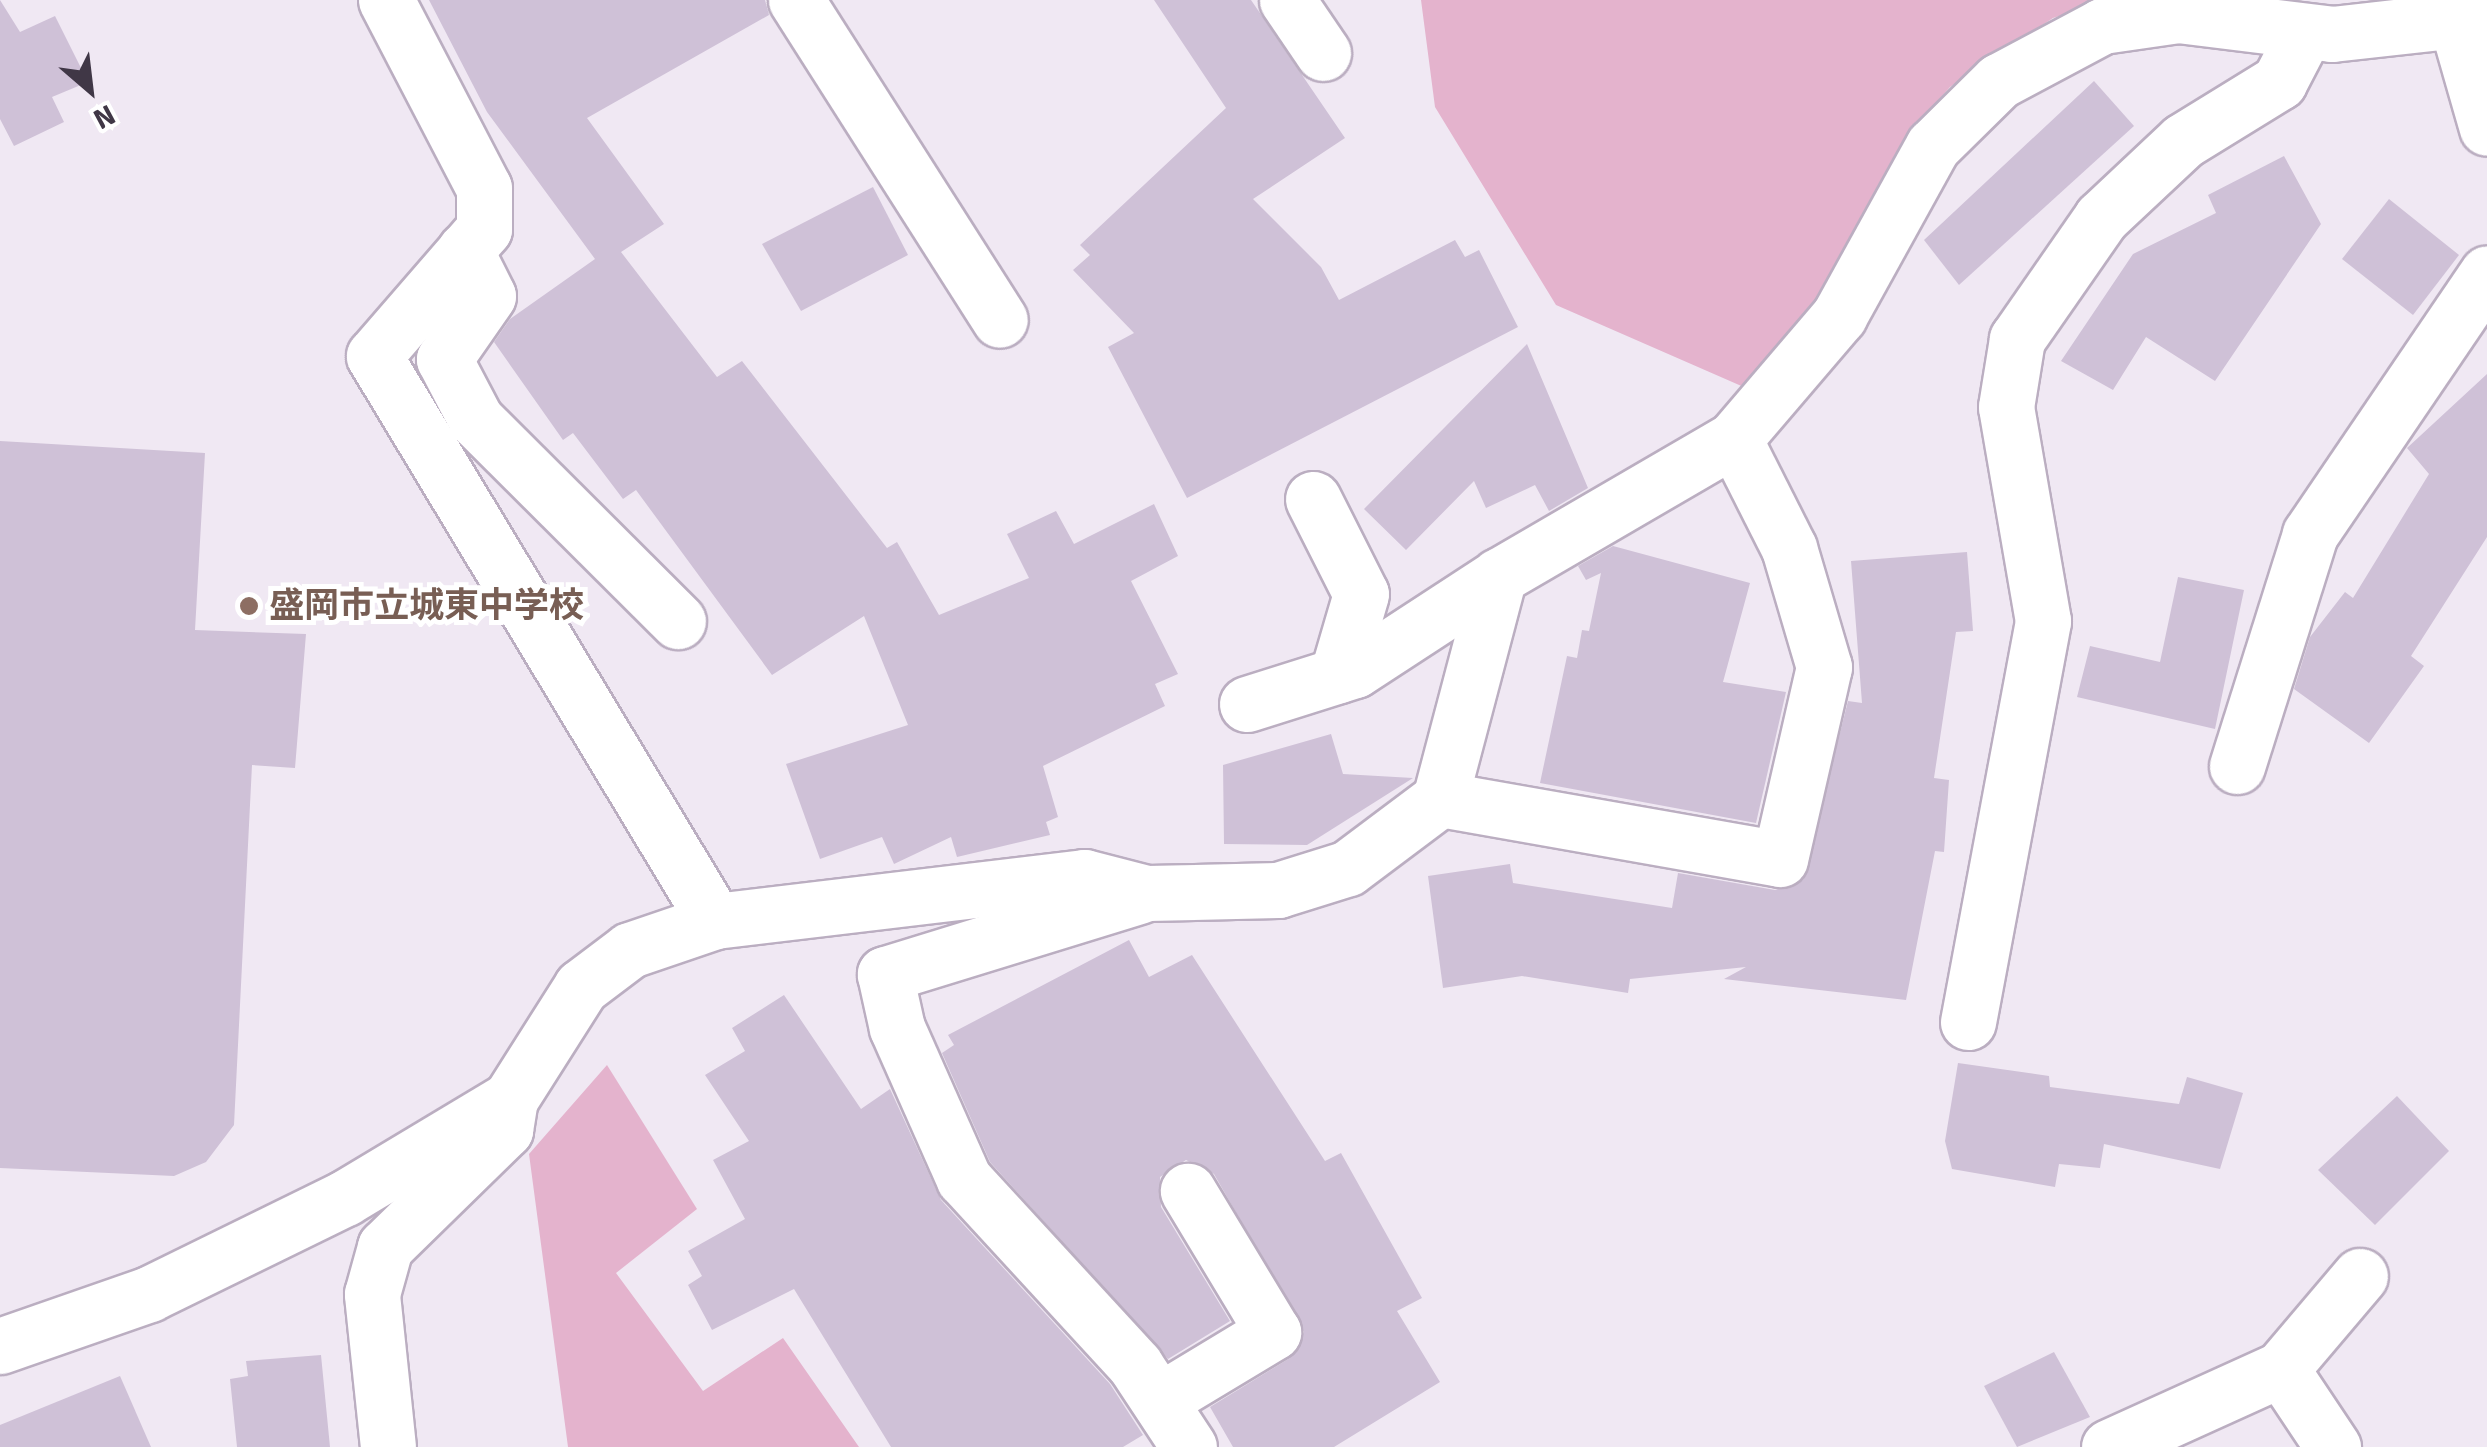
<!DOCTYPE html>
<html>
<head>
<meta charset="utf-8">
<style>
	body { margin:0 }
	#map { position:relative; width:2487px; height:1447px; overflow:hidden; background:#f0e8f3; font-family:Signika,"Noto Sans JP",sans-serif }
	div>[style] { position:absolute }
	[style*='--x'] { left:calc(var(--x)*1px); top:calc(var(--y)*1px); width:calc(var(--w)*1px); rotate:calc(var(--a)*1deg) }
	.green>* { inset:0; background:#e4b3cd }
	.building>* { inset:0; background:#cfc1d7 }
	.roads { filter:drop-shadow(2px 0 #bbaec1) drop-shadow(-2px 0 #bbaec1) drop-shadow(0 2px #bbaec1) drop-shadow(0 -2px #bbaec1) }
	.minor>* { height:55px; margin:-27.5px; padding:0 27.5px; transform-origin:27.5px; border-radius:27.5px; background:#fff }
	.dots>* { width:28px; height:28px; translate:-50% -50%; box-sizing:border-box; border:5px solid #fff; border-radius:50% }
	span { translate:-50% -50%; white-space:nowrap; text-align:center; line-height:1.15; -webkit-text-stroke:10px #fff; paint-order:stroke }
	.education-label { font-size:35px; color:#785e54; font-weight:700 }
	.left { translate:0 -50%; text-align:left }
	.north { position:absolute; left:40px; top:40px; width:100px; height:100px; -webkit-text-stroke:8px #fff; paint-order:stroke; rotate:152deg; font-size:28px; font-weight:700; line-height:40px; text-align:center; color:#403746 }
	.north::after { content:''; display:block; margin:auto; width:35px; height:45px; background:#403746; clip-path:polygon(50% 0,100% 100%,50% 72%,0 100%) }
</style>
</head>
<body>
<div id="map">
	<div class="green">
		<div style="clip-path:polygon(1421px 0,2110px 0,2053px 18px,1950px 87px,1910px 133px,1842px 269px,1746px 388px,1556px 305px,1435px 107px)"></div>
		<div style="clip-path:polygon(607px 1065px,697px 1209px,616px 1273px,703px 1391px,783px 1338px,859px 1447px,568px 1447px,529px 1154px)"></div>
	</div>
	<div class="building">
		<div style="clip-path:polygon(0 0,20px 32px,55px 16px,88px 82px,52px 97px,64px 122px,14px 146px,0 119px)"></div>
		<div style="clip-path:polygon(429px 0,765px 0,769px 15px,587px 118px,664px 224px,621px 252px,717px 377px,742px 361px,887px 548px,897px 542px,939px 615px,1029px 578px,1007px 534px,1056px 511px,1074px 544px,1154px 504px,1178px 556px,1131px 581px,1178px 674px,1155px 684px,1165px 706px,1043px 766px,1058px 817px,1046px 822px,1050px 835px,957px 857px,951px 837px,894px 864px,882px 837px,820px 859px,786px 764px,908px 725px,864px 616px,772px 675px,636px 490px,623px 499px,573px 433px,563px 440px,494px 342px,510px 319px,595px 259px,487px 112px)"></div>
		<div style="clip-path:polygon(1154px 0,1251px 0,1345px 138px,1253px 199px,1321px 267px,1339px 300px,1455px 240px,1465px 257px,1479px 250px,1518px 327px,1187px 498px,1108px 347px,1134px 333px,1073px 270px,1090px 255px,1080px 245px,1226px 108px)"></div>
		<div style="clip-path:polygon(2094px 81px,2134px 126px,1959px 285px,1924px 240px)"></div>
		<div style="clip-path:polygon(2284px 156px,2321px 224px,2215px 381px,2146px 337px,2113px 390px,2061px 361px,2133px 254px,2216px 213px,2208px 195px)"></div>
		<div style="clip-path:polygon(873px 187px,908px 255px,801px 311px,762px 244px)"></div>
		<div style="clip-path:polygon(2389px 199px,2459px 255px,2413px 315px,2342px 259px)"></div>
		<div style="clip-path:polygon(1527px 344px,1588px 488px,1549px 511px,1535px 485px,1486px 508px,1474px 481px,1406px 550px,1364px 509px)"></div>
		<div style="clip-path:polygon(2487px 374px,2487px 537px,2411px 656px,2424px 666px,2369px 743px,2294px 689px,2310px 637px,2345px 592px,2353px 598px,2429px 474px,2407px 448px)"></div>
		<div style="clip-path:polygon(0 441px,205px 453px,195px 630px,306px 634px,295px 768px,252px 765px,234px 1125px,206px 1162px,174px 1176px,0 1168px)"></div>
		<div style="clip-path:polygon(1613px 546px,1750px 583px,1723px 682px,1786px 692px,1756px 823px,1540px 783px,1567px 656px,1577px 658px,1582px 630px,1589px 631px,1601px 573px,1586px 580px,1578px 566px)"></div>
		<div style="clip-path:polygon(1967px 552px,1973px 631px,1956px 632px,1934px 778px,1949px 780px,1944px 852px,1935px 851px,1906px 1000px,1724px 979px,1746px 967px,1630px 979px,1628px 993px,1522px 976px,1443px 988px,1428px 876px,1510px 864px,1513px 883px,1672px 908px,1678px 873px,1775px 890px,1803px 880px,1848px 701px,1862px 703px,1851px 561px)"></div>
		<div style="clip-path:polygon(2178px 577px,2244px 590px,2215px 729px,2077px 697px,2090px 646px,2160px 662px)"></div>
		<div style="clip-path:polygon(1331px 734px,1343px 774px,1413px 778px,1307px 845px,1224px 844px,1223px 765px)"></div>
		<div style="clip-path:polygon(1129px 940px,1149px 977px,1192px 955px,1325px 1161px,1341px 1153px,1422px 1298px,1397px 1311px,1440px 1382px,1334px 1447px,1233px 1447px,1210px 1407px,1290px 1358px,1304px 1332px,1214px 1174px,1186px 1160px,1160px 1177px,1161px 1207px,1230px 1321px,1168px 1359px,990px 1162px,942px 1053px,954px 1045px,948px 1035px)"></div>
		<div style="clip-path:polygon(784px 995px,861px 1109px,890px 1089px,941px 1200px,1110px 1384px,1143px 1435px,1123px 1447px,891px 1447px,794px 1289px,712px 1330px,688px 1285px,702px 1276px,688px 1251px,745px 1219px,713px 1160px,749px 1141px,705px 1075px,745px 1051px,732px 1028px)"></div>
		<div style="clip-path:polygon(1958px 1063px,2049px 1076px,2050px 1087px,2179px 1104px,2187px 1077px,2243px 1093px,2220px 1169px,2104px 1144px,2100px 1168px,2059px 1164px,2055px 1187px,1952px 1169px,1945px 1141px)"></div>
		<div style="clip-path:polygon(2397px 1096px,2449px 1151px,2375px 1225px,2318px 1170px)"></div>
		<div style="clip-path:polygon(2054px 1352px,2090px 1417px,2017px 1447px,1984px 1386px)"></div>
		<div style="clip-path:polygon(321px 1355px,330px 1447px,237px 1447px,230px 1379px,248px 1376px,246px 1361px)"></div>
		<div style="clip-path:polygon(120px 1376px,151px 1447px,0 1447px,0 1425px)"></div>
	</div>
	<div class="roads">
		<div class="minor">
			<div style="--x:386;--y:0;--w:212;--a:62.5"></div>
			<div style="--x:484;--y:188;--w:41;--a:90"></div>
			<div style="--x:484;--y:229;--w:168;--a:130.9"></div>
			<div style="--x:374;--y:356;--w:660;--a:58.89"></div>
			<div style="--x:796;--y:0;--w:379;--a:57.5"></div>
			<div style="--x:1287;--y:0;--w:64;--a:55.8"></div>
			<div style="--x:2456;--y:20;--w:112;--a:74"></div>
			<div style="--x:465;--y:250;--w:51;--a:63.4"></div>
			<div style="--x:488;--y:296;--w:77;--a:124.9"></div>
			<div style="--x:444;--y:359;--w:69;--a:62.3"></div>
			<div style="--x:476;--y:420;--w:285;--a:44.9"></div>
			<div style="--x:1313;--y:499;--w:106;--a:63.2"></div>
			<div style="--x:1361;--y:594;--w:85;--a:106.3"></div>
			<div style="--x:1247;--y:704;--w:113;--a:-17.5"></div>
			<div style="--x:1355;--y:670;--w:172;--a:-33.1"></div>
			<div style="--x:2237;--y:766;--w:243;--a:-72.5"></div>
			<div style="--x:2310;--y:534;--w:315;--a:-55.8"></div>
			<div style="--x:1440;--y:799;--w:345;--a:10"></div>
			<div style="--x:1780;--y:859;--w:197;--a:-77.1"></div>
			<div style="--x:1824;--y:667;--w:124;--a:-106.4"></div>
			<div style="--x:1789;--y:548;--w:122;--a:-116.8"></div>
			<div style="--x:1139;--y:896;--w:266;--a:162.9"></div>
			<div style="--x:885;--y:974;--w:55;--a:77.5"></div>
			<div style="--x:897;--y:1028;--w:165;--a:66.1"></div>
			<div style="--x:964;--y:1179;--w:253;--a:47.4"></div>
			<div style="--x:1135;--y:1365;--w:98;--a:56.6"></div>
			<div style="--x:1968;--y:1022;--w:408;--a:-79.4"></div>
			<div style="--x:2043;--y:621;--w:217;--a:-99.8"></div>
			<div style="--x:2006;--y:407;--w:69;--a:-80.8"></div>
			<div style="--x:2017;--y:339;--w:147;--a:-55.2"></div>
			<div style="--x:2101;--y:218;--w:112;--a:-43.2"></div>
			<div style="--x:2183;--y:141;--w:113;--a:-31.6"></div>
			<div style="--x:2279;--y:82;--w:56;--a:-62.5"></div>
			<div style="--x:0;--y:1346;--w:158;--a:-19.2"></div>
			<div style="--x:149;--y:1294;--w:218;--a:-26.1"></div>
			<div style="--x:345;--y:1198;--w:192;--a:-31"></div>
			<div style="--x:510;--y:1099;--w:133;--a:-57.6"></div>
			<div style="--x:581;--y:987;--w:61;--a:-37.1"></div>
			<div style="--x:630;--y:950;--w:90;--a:-18.8"></div>
			<div style="--x:715;--y:921;--w:372;--a:-6.8"></div>
			<div style="--x:1084;--y:877;--w:65;--a:14.3"></div>
			<div style="--x:1147;--y:893;--w:131;--a:-1.3"></div>
			<div style="--x:1278;--y:890;--w:73;--a:-17.4"></div>
			<div style="--x:1348;--y:868;--w:115;--a:-36.9"></div>
			<div style="--x:1440;--y:799;--w:231;--a:-75.2"></div>
			<div style="--x:1499;--y:576;--w:272;--a:-30.2"></div>
			<div style="--x:1734;--y:439;--w:162;--a:-49.5"></div>
			<div style="--x:1839;--y:316;--w:194;--a:-61.1"></div>
			<div style="--x:1933;--y:146;--w:93;--a:-44.6"></div>
			<div style="--x:1999;--y:81;--w:117;--a:-28.1"></div>
			<div style="--x:2102;--y:26;--w:77;--a:-8.2"></div>
			<div style="--x:2178;--y:15;--w:155;--a:7"></div>
			<div style="--x:2332;--y:34;--w:125;--a:-6.4"></div>
			<div style="--x:2456;--y:20;--w:33;--a:-21"></div>
			<div style="--x:2281;--y:1369;--w:122;--a:-49.7"></div>
			<div style="--x:1162;--y:1399;--w:130;--a:-31.1"></div>
			<div style="--x:1273;--y:1332;--w:165;--a:-121.1"></div>
			<div style="--x:388;--y:1447;--w:154;--a:-96"></div>
			<div style="--x:372;--y:1294;--w:49;--a:-74.5"></div>
			<div style="--x:385;--y:1247;--w:168;--a:-44.3"></div>
			<div style="--x:505;--y:1130;--w:31;--a:-81"></div>
			<div style="--x:2109;--y:1447;--w:189;--a:-24.4"></div>
			<div style="--x:2281;--y:1369;--w:94;--a:56.3"></div>
		</div>
	</div>
	<div class="dots">
		<div style="left:249px;top:606px;background:#8d6e63"></div>
	</div>
	<div class="education-label">
		<span class="left" style="left:269px;top:606px">盛岡市立城東中学校</span>
	</div>
	<div class="north">N</div>
</div>
</body>
</html>
